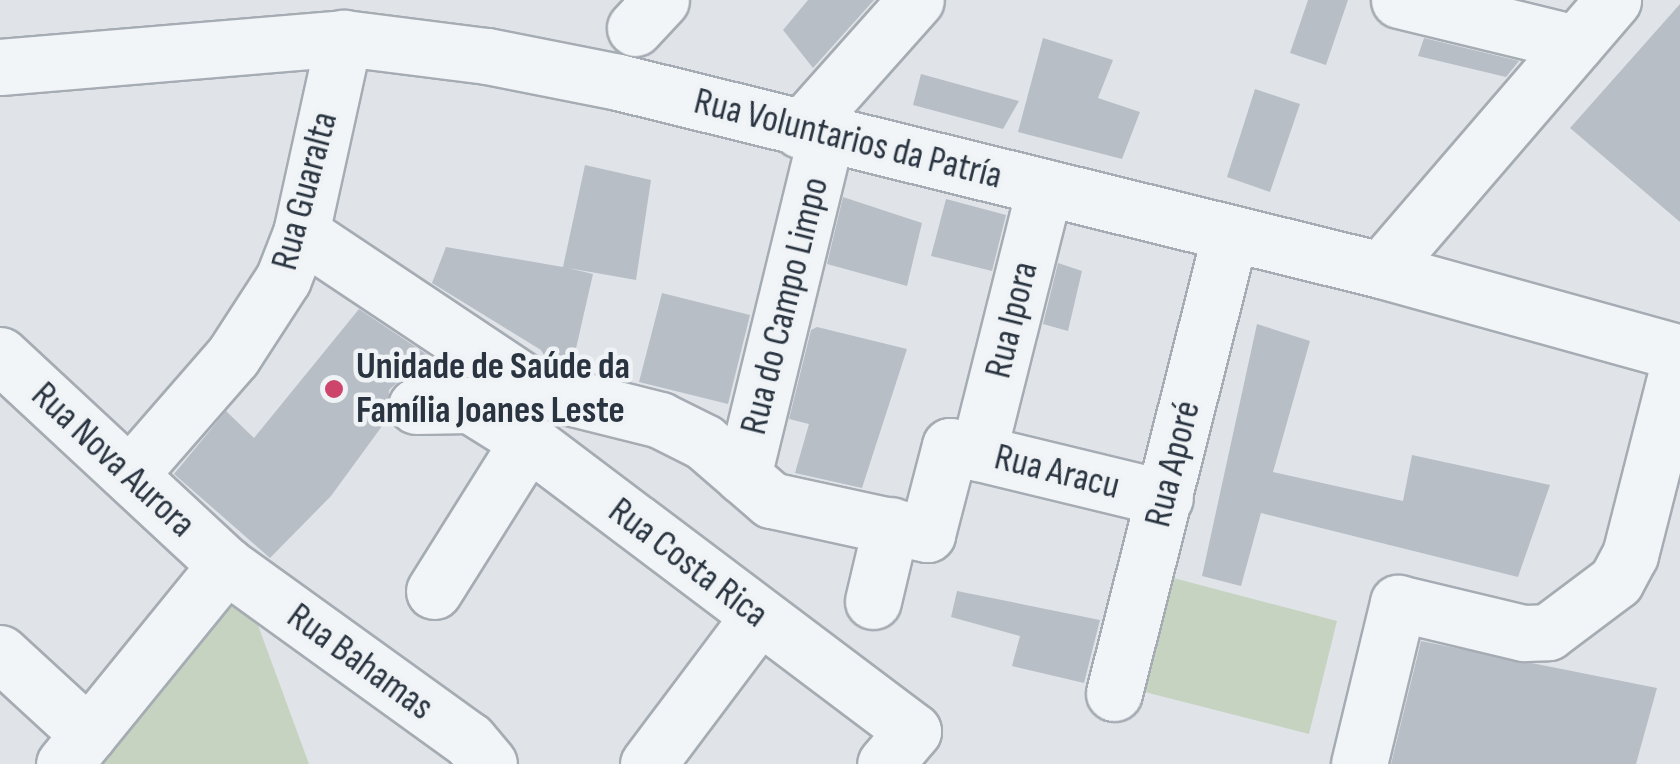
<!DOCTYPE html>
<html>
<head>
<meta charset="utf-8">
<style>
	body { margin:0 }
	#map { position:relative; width:1680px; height:764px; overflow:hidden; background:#e0e4e9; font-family:"Sofia Sans Condensed",sans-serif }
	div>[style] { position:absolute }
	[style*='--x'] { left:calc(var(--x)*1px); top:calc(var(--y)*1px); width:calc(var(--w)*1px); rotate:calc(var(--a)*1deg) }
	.green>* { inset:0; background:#c7d3c1 }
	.building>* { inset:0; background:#b7bec6 }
	.roads { filter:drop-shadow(2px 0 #a5acb3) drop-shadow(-2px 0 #a5acb3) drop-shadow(0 2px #a5acb3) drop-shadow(0 -2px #a5acb3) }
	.minor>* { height:55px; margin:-27.5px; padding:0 27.5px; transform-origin:27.5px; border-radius:27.5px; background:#f2f5f7 }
	.dots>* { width:28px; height:28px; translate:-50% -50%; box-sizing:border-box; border:5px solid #eff3f6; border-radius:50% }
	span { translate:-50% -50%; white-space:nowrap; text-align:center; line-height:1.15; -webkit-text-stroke:9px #eff3f6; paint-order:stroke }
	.street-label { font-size:38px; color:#293440 }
	.poi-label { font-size:38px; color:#293440; font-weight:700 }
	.left { translate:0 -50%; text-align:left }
</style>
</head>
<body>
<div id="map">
	<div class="green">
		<div style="clip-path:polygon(1166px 576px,1337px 621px,1309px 734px,1137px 690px)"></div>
		<div style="clip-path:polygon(244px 587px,309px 764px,87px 764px)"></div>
	</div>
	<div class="building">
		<div style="clip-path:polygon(808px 0,874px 0,813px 68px,783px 30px)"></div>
		<div style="clip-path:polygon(1308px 0,1348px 0,1326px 65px,1290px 53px)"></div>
		<div style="clip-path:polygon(1680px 4px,1680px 222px,1570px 128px)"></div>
		<div style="clip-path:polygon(1043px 38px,1113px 60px,1098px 98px,1140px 112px,1122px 159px,1018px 132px)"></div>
		<div style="clip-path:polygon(1424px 38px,1519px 61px,1506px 77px,1418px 56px)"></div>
		<div style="clip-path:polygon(921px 74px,1019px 101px,1003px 129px,913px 105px)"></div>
		<div style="clip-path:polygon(1255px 89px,1300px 104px,1270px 192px,1227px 177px)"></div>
		<div style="clip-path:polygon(585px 165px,651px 180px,636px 280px,568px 268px,593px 274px,572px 366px,546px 359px,541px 350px,432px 283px,446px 247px,563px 267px)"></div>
		<div style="clip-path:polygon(843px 197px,922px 223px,907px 286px,827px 264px)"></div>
		<div style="clip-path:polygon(946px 199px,1006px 215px,992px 271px,931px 256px)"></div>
		<div style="clip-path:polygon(1058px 263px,1082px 271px,1068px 331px,1043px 324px)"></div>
		<div style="clip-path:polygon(662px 293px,750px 315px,728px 404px,639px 382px)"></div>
		<div style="clip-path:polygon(359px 309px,435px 360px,424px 375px,401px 379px,389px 390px,388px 418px,331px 496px,270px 558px,174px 474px,226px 411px,254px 438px)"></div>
		<div style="clip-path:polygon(1257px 324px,1310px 341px,1273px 472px,1403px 501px,1412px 455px,1550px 485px,1518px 577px,1261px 513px,1241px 586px,1202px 576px)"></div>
		<div style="clip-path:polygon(817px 327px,907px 349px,862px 488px,795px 473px,809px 424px,789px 419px,811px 330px)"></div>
		<div style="clip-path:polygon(957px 591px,1100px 620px,1084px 683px,1012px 666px,1020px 636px,951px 617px)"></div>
		<div style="clip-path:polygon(1421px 641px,1657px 688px,1636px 764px,1391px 764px)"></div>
	</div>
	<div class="roads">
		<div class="minor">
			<div style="--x:1399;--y:0;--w:182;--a:13.7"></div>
			<div style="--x:635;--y:28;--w:38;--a:-47"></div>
			<div style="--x:0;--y:67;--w:345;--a:-4.8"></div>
			<div style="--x:344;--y:38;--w:144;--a:7.2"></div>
			<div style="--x:487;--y:56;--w:134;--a:11.2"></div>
			<div style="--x:618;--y:82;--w:786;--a:13.84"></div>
			<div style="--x:1381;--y:270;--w:310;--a:15.5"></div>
			<div style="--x:800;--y:130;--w:174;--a:-48.3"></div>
			<div style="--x:301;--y:233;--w:279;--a:33.7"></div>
			<div style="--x:533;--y:388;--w:131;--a:14.1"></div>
			<div style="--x:660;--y:420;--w:49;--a:26.6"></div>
			<div style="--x:704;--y:442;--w:89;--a:40.9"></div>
			<div style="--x:771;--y:500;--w:160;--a:12.3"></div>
			<div style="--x:927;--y:534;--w:91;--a:-75.4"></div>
			<div style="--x:950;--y:446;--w:221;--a:13.6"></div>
			<div style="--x:1381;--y:270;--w:356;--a:-49.3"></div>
			<div style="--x:0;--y:355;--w:309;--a:42.9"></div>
			<div style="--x:226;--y:565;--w:299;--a:35.8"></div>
			<div style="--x:469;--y:740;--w:31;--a:50"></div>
			<div style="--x:416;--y:406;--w:54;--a:-1.1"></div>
			<div style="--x:470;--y:405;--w:68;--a:31.8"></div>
			<div style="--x:528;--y:441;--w:482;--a:37"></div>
			<div style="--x:913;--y:731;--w:43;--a:130.3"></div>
			<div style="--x:978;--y:453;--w:274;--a:-75.9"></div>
			<div style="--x:131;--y:473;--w:155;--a:-48.9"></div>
			<div style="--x:233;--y:356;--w:92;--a:-57"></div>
			<div style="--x:283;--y:279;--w:49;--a:-68.6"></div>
			<div style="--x:301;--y:233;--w:200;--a:-77.6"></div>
			<div style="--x:743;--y:476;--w:350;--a:-76.3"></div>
			<div style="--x:434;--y:591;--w:177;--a:-57.9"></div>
			<div style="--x:873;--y:601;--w:78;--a:-76.7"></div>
			<div style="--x:0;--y:653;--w:120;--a:42.6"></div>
			<div style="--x:1114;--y:693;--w:473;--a:-75.8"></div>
			<div style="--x:64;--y:764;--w:257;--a:-50.9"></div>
			<div style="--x:648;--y:764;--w:185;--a:-53.1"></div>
			<div style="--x:1359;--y:764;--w:166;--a:-76.4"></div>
			<div style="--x:1398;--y:603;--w:130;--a:13.4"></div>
			<div style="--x:1524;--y:633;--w:24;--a:-2"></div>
			<div style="--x:1548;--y:632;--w:85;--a:-36.9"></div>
			<div style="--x:1616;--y:581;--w:30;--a:-62"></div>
			<div style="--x:1630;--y:555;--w:202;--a:-75.7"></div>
		</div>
	</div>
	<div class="dots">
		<div style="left:334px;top:389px;background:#cd456a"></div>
	</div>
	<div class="street-label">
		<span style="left:848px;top:139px;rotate:14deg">Rua Voluntarios da Patría</span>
		<span style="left:305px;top:191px;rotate:-75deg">Rua Guaralta</span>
		<span style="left:785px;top:306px;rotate:-76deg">Rua do Campo Limpo</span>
		<span style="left:1012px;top:320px;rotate:-76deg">Rua Ipora</span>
		<span style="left:113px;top:460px;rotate:43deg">Rua Nova Aurora</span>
		<span style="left:1173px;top:464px;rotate:-76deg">Rua Aporé</span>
		<span style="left:1057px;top:472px;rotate:14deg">Rua Aracu</span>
		<span style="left:688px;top:563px;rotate:37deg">Rua Costa Rica</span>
		<span style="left:360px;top:662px;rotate:36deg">Rua Bahamas</span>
	</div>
	<div class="poi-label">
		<span class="left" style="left:356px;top:389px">Unidade de Saúde da<br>Família Joanes Leste</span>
	</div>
</div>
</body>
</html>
